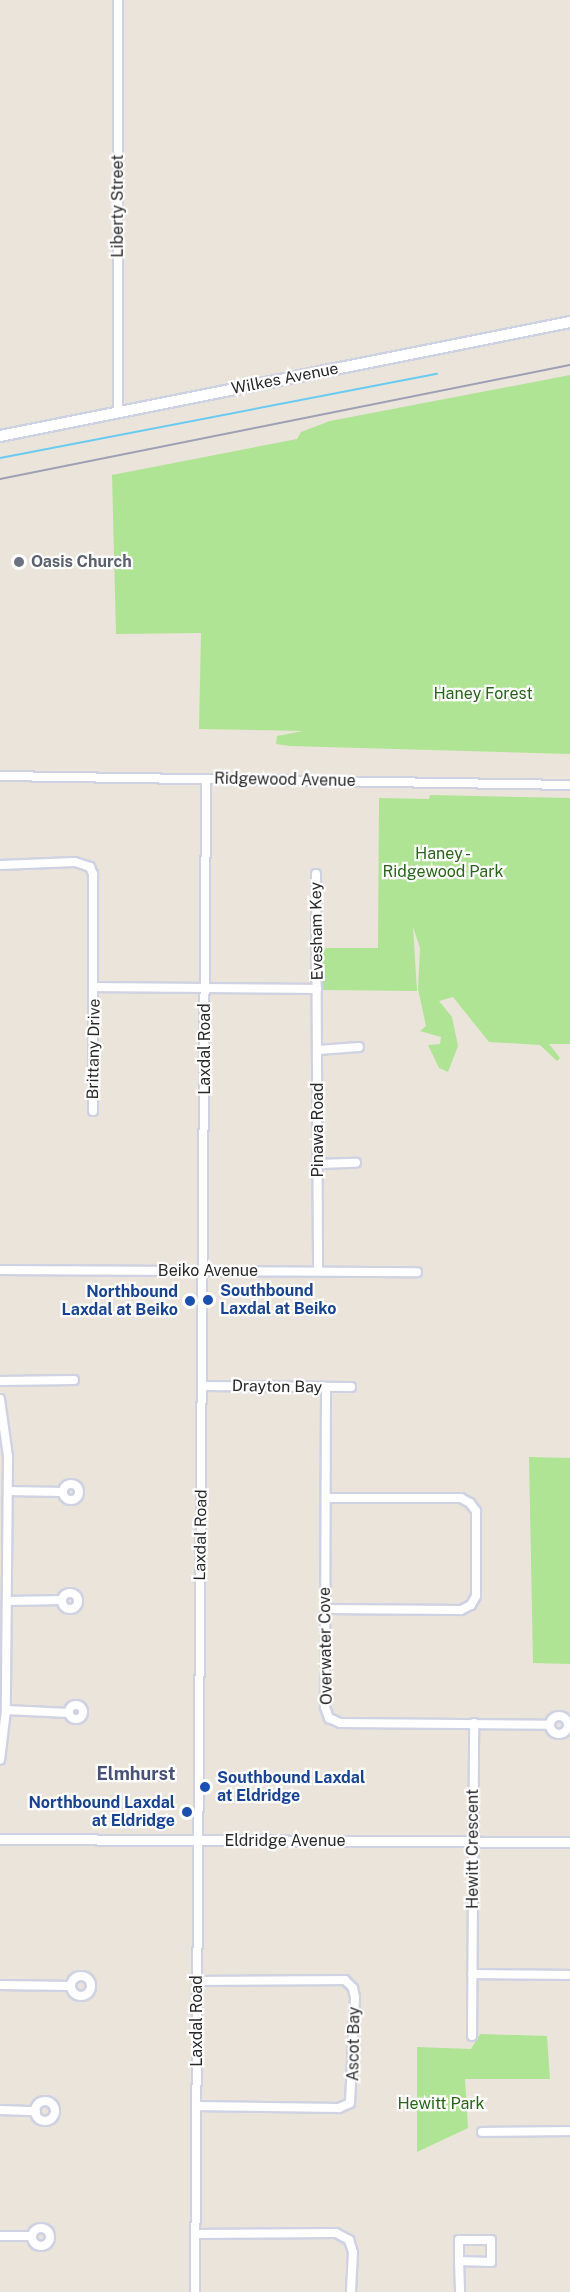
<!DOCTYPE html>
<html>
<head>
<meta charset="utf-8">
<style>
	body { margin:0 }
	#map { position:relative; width:570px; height:2292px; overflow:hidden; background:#ebe4da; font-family:"Public Sans",sans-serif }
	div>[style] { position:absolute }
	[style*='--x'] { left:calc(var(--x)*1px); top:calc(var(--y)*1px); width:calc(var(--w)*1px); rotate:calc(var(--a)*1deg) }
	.green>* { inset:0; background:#afe494 }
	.stream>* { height:2px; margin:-1px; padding:0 1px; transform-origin:1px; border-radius:1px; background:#69cbf1 }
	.roads { filter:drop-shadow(2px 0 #cfd2e2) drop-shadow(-2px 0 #cfd2e2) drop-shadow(0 2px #cfd2e2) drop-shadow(0 -2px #cfd2e2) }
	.minor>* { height:8px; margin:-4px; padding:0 4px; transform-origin:4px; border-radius:4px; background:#fff }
	.minor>.ring { margin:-4px; padding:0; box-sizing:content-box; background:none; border:8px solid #fff; border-radius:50% }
	.tertiary>* { height:9px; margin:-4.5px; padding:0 4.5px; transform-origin:4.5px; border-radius:4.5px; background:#fff }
	.secondary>* { height:10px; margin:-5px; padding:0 5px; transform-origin:5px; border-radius:5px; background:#fff }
	.rail>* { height:2px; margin:-1px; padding:0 1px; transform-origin:1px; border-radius:1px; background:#9da0b4 }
	.dots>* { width:16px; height:16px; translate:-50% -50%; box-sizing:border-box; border:3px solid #fff; border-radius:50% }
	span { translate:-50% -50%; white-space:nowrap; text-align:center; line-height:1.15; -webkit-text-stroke:4.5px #fff; paint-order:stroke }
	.street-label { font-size:16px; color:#292929 }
	.worship-label { font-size:16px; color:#5b616d; font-weight:700 }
	.left { translate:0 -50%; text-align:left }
	.park-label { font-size:16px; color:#276618 }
	.transit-label { font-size:16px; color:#164399; font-weight:700 }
	.right { translate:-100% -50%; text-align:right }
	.neighbourhood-label { font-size:18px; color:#48517a; font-weight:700 }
</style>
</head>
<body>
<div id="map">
	<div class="green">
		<div style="clip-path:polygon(570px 375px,570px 754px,290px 746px,276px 744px,277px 736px,303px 731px,199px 729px,201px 633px,116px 634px,112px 475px,297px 439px,301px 432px,330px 421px)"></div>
		<div style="clip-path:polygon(430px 795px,570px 798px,570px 1044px,549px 1044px,560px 1058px,557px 1061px,540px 1045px,489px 1042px,453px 997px,439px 1001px,452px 1017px,458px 1046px,448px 1072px,439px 1068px,428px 1045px,440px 1044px,441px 1037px,420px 1031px,426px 1026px,418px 989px,420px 948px,413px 927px,417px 991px,322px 990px,322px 948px,378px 948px,379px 798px,429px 799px)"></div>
		<div style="clip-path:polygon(529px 1457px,570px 1458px,570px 1664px,533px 1663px)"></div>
		<div style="clip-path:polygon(480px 2034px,547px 2036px,550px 2079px,465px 2079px,468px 2128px,417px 2152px,417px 2047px,471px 2049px)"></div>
	</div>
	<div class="stream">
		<div style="--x:0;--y:458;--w:445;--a:-10.9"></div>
	</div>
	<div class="roads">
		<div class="minor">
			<div style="--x:118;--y:412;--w:412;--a:-90"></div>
			<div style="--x:0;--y:776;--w:570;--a:0.9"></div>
			<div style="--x:0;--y:865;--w:75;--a:-2.3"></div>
			<div style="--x:75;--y:862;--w:16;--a:18"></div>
			<div style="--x:90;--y:867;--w:8;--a:67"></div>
			<div style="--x:93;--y:874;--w:237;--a:90"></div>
			<div style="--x:316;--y:874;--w:397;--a:89.7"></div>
			<div style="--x:95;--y:987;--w:222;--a:0.5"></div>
			<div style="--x:318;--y:1050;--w:41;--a:-4.2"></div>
			<div style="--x:318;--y:1164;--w:38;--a:-2"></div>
			<div style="--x:0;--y:1270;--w:417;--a:0.3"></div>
			<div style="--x:0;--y:1381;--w:74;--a:-0.8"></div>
			<div style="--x:203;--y:1386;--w:148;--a:0.4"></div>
			<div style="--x:326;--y:1388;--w:319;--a:90.2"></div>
			<div style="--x:325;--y:1707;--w:12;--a:70"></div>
			<div style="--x:329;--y:1718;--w:12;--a:24"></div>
			<div style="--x:340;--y:1723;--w:210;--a:0.5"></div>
			<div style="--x:0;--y:1399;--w:59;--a:82.1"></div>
			<div style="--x:8;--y:1457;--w:253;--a:90.5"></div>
			<div style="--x:6;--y:1710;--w:50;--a:96.8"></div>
			<div class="ring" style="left:63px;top:1484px;width:8px;height:8px"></div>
			<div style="--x:8;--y:1491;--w:55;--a:1"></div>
			<div class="ring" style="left:62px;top:1593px;width:8px;height:8px"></div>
			<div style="--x:7;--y:1601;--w:55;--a:-1"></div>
			<div style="--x:325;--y:1609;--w:136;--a:0.4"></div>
			<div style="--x:461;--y:1610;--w:11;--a:-27"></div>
			<div style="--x:471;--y:1605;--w:10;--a:-61"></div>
			<div style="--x:476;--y:1596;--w:85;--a:-90"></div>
			<div style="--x:476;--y:1511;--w:10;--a:-127"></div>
			<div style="--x:470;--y:1503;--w:10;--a:-151"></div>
			<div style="--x:461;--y:1498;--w:134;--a:180"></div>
			<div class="ring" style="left:69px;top:1705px;width:6px;height:6px"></div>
			<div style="--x:6;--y:1710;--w:63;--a:2.7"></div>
			<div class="ring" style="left:550px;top:1716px;width:10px;height:10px"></div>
			<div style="--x:472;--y:1974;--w:98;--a:0.6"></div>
			<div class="ring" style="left:71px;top:1976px;width:12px;height:12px"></div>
			<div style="--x:0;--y:1985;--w:71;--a:0.8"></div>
			<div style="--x:472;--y:2036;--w:313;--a:-89.6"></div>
			<div class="ring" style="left:35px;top:2101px;width:12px;height:12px"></div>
			<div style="--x:196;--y:2106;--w:143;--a:0.8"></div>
			<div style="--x:339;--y:2108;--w:12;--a:-24"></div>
			<div style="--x:350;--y:2103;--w:106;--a:-87.3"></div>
			<div style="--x:355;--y:1997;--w:9;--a:-103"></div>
			<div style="--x:353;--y:1988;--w:11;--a:-135"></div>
			<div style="--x:345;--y:1980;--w:148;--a:179.6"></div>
			<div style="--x:0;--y:2110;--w:36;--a:2"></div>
			<div style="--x:482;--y:2132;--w:88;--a:-0.7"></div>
			<div class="ring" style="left:32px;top:2228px;width:10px;height:10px"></div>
			<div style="--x:195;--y:2234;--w:141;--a:-0.4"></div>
			<div style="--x:336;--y:2233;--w:15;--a:28"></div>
			<div style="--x:349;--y:2240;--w:13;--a:72"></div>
			<div style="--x:353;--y:2252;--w:40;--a:92.9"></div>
			<div style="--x:0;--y:2236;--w:32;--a:0"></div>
			<div style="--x:459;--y:2261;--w:32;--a:2"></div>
			<div style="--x:491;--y:2262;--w:22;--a:-90"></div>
			<div style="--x:491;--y:2240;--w:32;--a:180"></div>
			<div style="--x:459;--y:2240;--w:21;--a:90"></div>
			<div style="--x:459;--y:2261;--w:31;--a:88"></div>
			<div style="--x:195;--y:2292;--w:1513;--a:-89.58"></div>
		</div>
		<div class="tertiary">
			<div style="--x:0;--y:1839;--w:570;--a:0.3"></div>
		</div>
		<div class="secondary">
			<div style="--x:0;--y:436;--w:581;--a:-11.31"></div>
		</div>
	</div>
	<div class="rail">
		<div style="--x:0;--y:479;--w:581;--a:-11.31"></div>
	</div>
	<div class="dots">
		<div style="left:19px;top:562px;background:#6b7280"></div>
		<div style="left:208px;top:1300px;background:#1a4fb4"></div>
		<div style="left:190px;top:1301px;background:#1a4fb4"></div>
		<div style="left:205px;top:1787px;background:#1a4fb4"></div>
		<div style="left:187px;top:1812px;background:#1a4fb4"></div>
	</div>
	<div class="street-label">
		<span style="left:118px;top:206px;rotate:-90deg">Liberty Street</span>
		<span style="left:285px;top:379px;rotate:-11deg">Wilkes Avenue</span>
		<span style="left:285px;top:780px;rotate:1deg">Ridgewood Avenue</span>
		<span style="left:317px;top:931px;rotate:-91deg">Evesham Key</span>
		<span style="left:94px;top:1049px;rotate:-89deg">Brittany Drive</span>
		<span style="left:205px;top:1049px;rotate:-90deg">Laxdal Road</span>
		<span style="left:318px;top:1130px;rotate:-90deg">Pinawa Road</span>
		<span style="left:208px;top:1271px">Beiko Avenue</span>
		<span style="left:277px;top:1387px;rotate:1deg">Drayton Bay</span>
		<span style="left:201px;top:1535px;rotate:-89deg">Laxdal Road</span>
		<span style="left:326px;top:1646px;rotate:-91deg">Overwater Cove</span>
		<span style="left:285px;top:1841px">Eldridge Avenue</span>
		<span style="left:473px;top:1849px;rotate:-90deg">Hewitt Crescent</span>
		<span style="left:197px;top:2021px;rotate:-90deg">Laxdal Road</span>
		<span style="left:354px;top:2044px;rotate:-89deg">Ascot Bay</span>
	</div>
	<div class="worship-label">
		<span class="left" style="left:31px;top:562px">Oasis Church</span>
	</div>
	<div class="park-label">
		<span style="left:483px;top:694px">Haney Forest</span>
		<span style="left:443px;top:863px">Haney -<br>Ridgewood Park</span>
		<span style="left:441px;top:2104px">Hewitt Park</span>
	</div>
	<div class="transit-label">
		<span class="left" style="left:220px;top:1300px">Southbound<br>Laxdal at Beiko</span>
		<span class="right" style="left:178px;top:1301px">Northbound<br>Laxdal at Beiko</span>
		<span class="left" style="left:217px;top:1787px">Southbound Laxdal<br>at Eldridge</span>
		<span class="right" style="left:175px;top:1812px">Northbound Laxdal<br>at Eldridge</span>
	</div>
	<div class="neighbourhood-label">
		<span style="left:136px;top:1774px">Elmhurst</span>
	</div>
</div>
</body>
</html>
